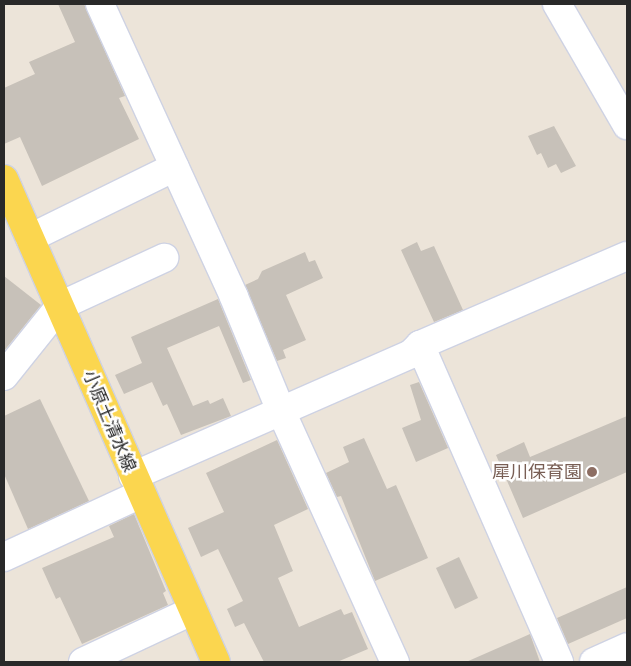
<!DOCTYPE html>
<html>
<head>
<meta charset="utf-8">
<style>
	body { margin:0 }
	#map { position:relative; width:631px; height:666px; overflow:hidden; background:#ece4d9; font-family:"DejaVu Sans","Noto Sans JP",sans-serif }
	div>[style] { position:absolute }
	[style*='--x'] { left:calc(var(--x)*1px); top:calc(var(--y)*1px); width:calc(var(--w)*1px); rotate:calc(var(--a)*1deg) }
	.building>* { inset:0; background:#c7c1b9 }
	.roads { filter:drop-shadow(1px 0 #ced2e3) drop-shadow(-1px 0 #ced2e3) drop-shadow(0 1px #ced2e3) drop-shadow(0 -1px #ced2e3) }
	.minor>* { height:28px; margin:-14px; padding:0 14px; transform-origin:14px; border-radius:14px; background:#fff }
	.major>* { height:28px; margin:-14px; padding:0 14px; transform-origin:14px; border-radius:14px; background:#fbd64f }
	.dots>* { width:14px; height:14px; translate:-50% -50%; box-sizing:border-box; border:2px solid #fff; border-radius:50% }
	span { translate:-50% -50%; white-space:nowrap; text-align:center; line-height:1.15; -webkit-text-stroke:5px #fff; paint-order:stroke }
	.street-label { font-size:18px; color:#292929 }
	.education-label { font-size:18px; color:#785e54 }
	.right { translate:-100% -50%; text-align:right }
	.frame { position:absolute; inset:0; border:5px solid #292929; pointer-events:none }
</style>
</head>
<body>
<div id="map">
	<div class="building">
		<div style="clip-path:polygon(58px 4px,84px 4px,125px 96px,119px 98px,139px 139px,42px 186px,20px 137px,4px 144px,4px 88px,35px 74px,29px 62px,75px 42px)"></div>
		<div style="clip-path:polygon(554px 126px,576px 166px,561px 173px,556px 164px,548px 168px,541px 153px,537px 155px,528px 136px)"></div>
		<div style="clip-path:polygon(417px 242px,421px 251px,434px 246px,463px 310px,434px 322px,401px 250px)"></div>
		<div style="clip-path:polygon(305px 252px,309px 262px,315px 260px,323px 278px,286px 295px,306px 340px,283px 350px,286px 358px,277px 361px,245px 285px,258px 279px,262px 271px)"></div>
		<div style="clip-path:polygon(4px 276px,41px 305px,4px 351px)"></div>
		<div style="clip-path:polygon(218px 299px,251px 380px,243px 383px,219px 326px,167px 348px,193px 406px,208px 400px,210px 404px,223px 398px,231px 416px,181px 435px,167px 404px,163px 406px,152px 382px,124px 394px,115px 375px,142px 363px,131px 337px)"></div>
		<div style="clip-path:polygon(419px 382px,448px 448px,416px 462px,402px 428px,421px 420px,410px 385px)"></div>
		<div style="clip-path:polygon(40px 399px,89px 501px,28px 529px,4px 474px,4px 416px)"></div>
		<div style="clip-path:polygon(627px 416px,627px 472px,523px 518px,496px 455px,524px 442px,530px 457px)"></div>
		<div style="clip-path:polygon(364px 438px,387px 489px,396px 485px,428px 558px,375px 581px,341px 496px,337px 497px,326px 473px,349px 462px,343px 447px)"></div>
		<div style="clip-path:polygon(277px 440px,308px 509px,274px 525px,293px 571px,278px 578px,299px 627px,341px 609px,344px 615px,352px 612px,368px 649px,337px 662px,264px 662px,244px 623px,235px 627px,227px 609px,243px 601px,218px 549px,201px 557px,188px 528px,224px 512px,206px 473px)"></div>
		<div style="clip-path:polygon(134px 514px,166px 591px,163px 593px,168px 605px,82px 644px,60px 597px,56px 599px,42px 568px,114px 537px,109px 526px)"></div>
		<div style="clip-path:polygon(459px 557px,478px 598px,455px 609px,436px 568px)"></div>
		<div style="clip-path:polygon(627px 587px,627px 618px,568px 644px,557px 618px)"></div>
		<div style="clip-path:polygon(530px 634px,540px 662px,466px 662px)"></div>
	</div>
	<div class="roads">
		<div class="minor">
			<div style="--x:100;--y:4;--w:322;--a:65.4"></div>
			<div style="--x:234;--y:297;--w:123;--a:67.6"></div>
			<div style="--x:281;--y:411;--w:276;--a:65.6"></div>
			<div style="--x:557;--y:4;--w:140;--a:60"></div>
			<div style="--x:30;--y:238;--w:161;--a:-26.1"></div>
			<div style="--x:420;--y:345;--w:346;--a:66.3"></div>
			<div style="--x:4;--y:376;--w:90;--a:-51.3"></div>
			<div style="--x:60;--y:306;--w:115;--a:-24.8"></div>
			<div style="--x:133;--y:476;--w:304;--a:-23.7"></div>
			<div style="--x:411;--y:354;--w:13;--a:-45"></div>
			<div style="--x:420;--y:345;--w:225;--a:-23.3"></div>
			<div style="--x:4;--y:557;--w:151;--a:-24.7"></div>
			<div style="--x:83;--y:662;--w:120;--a:-25.1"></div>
			<div style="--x:594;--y:662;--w:36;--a:-24"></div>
		</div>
		<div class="major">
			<div style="--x:4;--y:179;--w:527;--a:66.3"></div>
		</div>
	</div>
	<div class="dots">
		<div style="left:592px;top:472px;background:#8d6e63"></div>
	</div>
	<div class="street-label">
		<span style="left:109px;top:421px;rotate:67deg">小原土清水線</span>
	</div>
	<div class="education-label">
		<span class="right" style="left:582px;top:472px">犀川保育園</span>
	</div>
	<div class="frame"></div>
</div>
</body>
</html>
